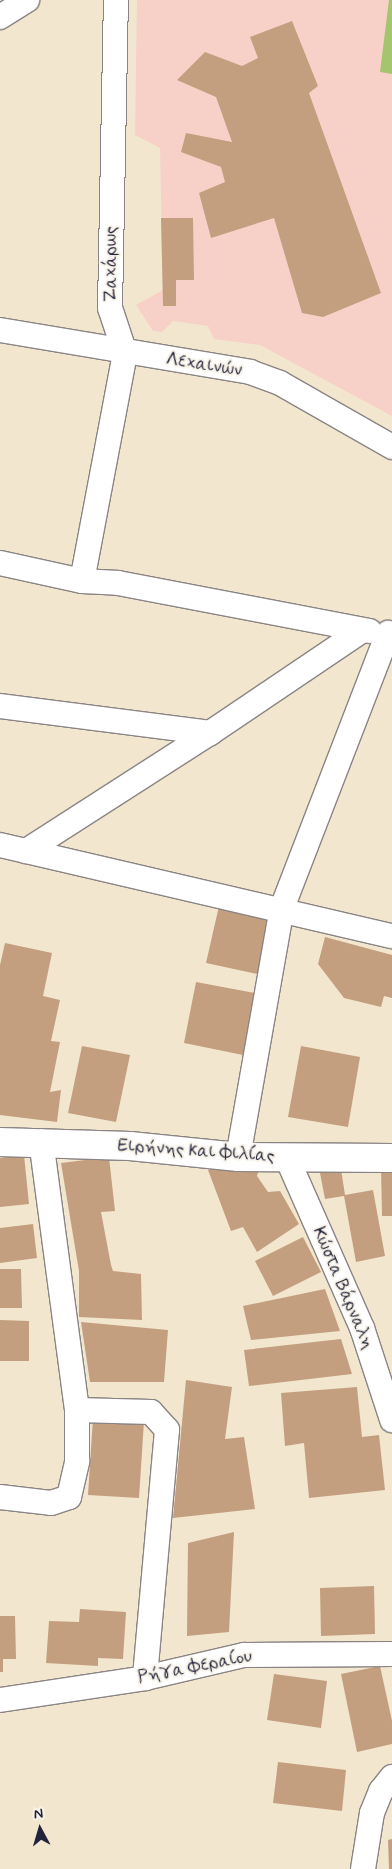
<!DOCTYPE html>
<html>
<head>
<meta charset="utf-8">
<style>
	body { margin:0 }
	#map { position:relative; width:392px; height:1869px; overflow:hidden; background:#f2e6ce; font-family:Mynerve,sans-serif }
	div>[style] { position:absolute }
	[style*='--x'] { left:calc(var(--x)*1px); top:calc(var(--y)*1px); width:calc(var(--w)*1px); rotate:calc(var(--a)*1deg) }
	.built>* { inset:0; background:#f7d1c8 }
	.green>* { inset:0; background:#a4c46d }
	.building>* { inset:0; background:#c39f7f }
	.roads { filter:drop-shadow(1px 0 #8a8484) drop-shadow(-1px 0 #8a8484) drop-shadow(0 1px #8a8484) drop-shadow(0 -1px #8a8484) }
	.street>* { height:24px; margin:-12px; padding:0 12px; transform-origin:12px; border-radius:12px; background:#fff }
	.secondary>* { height:28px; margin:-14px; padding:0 14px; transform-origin:14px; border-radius:14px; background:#fff }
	span { translate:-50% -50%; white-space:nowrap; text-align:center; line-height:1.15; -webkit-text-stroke:4px #f7f3e8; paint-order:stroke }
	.street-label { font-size:18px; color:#22223b }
	.north { position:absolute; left:15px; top:1804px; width:50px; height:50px; -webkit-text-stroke:4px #f7f3e8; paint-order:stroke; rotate:354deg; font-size:14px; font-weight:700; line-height:20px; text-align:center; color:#22223b }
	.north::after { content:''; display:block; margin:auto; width:18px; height:22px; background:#22223b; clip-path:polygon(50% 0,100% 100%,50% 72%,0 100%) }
</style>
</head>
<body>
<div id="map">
	<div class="built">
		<div style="clip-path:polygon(137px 0,392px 0,392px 416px,260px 345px,214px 339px,208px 326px,173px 321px,162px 332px,153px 331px,136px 305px,163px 290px,160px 148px,135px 135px)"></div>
	</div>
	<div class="green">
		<div style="clip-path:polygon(389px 0,392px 0,392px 74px,380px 72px)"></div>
	</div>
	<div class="building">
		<div style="clip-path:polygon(292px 21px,318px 86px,309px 93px,381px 293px,323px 317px,302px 313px,274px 218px,211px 238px,199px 193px,225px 182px,221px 167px,181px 152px,186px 133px,232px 142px,216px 97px,177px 80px,205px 52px,242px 66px,258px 58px,250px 37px)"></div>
		<div style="clip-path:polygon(161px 218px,193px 218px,194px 280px,176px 280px,176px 306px,163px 306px)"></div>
		<div style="clip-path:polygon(219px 906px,275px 919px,262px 975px,206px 963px)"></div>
		<div style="clip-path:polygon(325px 937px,392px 955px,392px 998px,384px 996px,381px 1007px,344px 998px,318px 964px)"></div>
		<div style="clip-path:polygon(5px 943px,52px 953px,43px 996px,60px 1000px,51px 1041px,60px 1042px,50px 1092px,61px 1090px,57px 1122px,0 1115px,0 965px)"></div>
		<div style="clip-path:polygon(196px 982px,265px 995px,253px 1057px,184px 1043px)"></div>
		<div style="clip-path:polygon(82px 1046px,130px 1055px,116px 1122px,68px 1113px)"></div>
		<div style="clip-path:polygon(301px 1046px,360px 1057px,348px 1127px,288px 1117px)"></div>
		<div style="clip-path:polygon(24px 1155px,29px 1204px,0 1207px,0 1158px)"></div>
		<div style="clip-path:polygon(109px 1157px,115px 1211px,101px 1212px,111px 1265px,113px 1271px,141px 1274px,142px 1320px,79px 1317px,79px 1271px,61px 1163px)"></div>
		<div style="clip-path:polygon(381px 1166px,392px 1166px,392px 1216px,382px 1216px)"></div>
		<div style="clip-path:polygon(222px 1167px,259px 1169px,257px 1176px,268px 1192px,280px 1191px,299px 1224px,257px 1252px,243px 1227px,231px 1231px,208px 1170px)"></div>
		<div style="clip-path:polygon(341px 1169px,345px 1195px,373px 1190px,385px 1256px,356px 1262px,344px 1196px,325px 1199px,320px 1173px)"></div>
		<div style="clip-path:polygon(33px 1224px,37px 1258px,0 1263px,0 1228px)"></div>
		<div style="clip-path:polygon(303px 1237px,321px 1272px,273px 1296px,255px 1261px)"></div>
		<div style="clip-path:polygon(0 1269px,21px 1269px,22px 1308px,0 1308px)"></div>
		<div style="clip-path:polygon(325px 1289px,340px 1331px,251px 1340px,243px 1306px)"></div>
		<div style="clip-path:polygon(0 1320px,29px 1321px,29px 1361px,0 1361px)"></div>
		<div style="clip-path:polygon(81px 1322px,168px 1330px,164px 1382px,90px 1382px)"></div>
		<div style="clip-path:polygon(341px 1339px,352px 1374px,249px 1386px,244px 1350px)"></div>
		<div style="clip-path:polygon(186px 1380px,232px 1387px,225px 1439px,244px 1437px,255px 1509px,173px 1518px)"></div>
		<div style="clip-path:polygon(357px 1387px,362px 1437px,379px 1435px,385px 1490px,309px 1498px,304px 1443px,285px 1446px,281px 1393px)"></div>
		<div style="clip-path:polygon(93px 1418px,144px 1421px,139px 1498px,88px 1495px)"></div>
		<div style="clip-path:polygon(234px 1532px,229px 1632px,187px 1636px,188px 1543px)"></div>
		<div style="clip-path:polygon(374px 1586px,375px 1634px,321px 1636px,320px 1588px)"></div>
		<div style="clip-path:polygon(80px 1609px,126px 1612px,123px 1659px,98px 1658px,98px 1666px,46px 1663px,49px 1621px,79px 1622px)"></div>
		<div style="clip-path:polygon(0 1616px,15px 1616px,16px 1659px,3px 1659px,3px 1672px,0 1672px)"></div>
		<div style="clip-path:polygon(380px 1666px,392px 1721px,392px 1744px,357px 1752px,341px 1674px)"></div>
		<div style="clip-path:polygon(274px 1674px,327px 1681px,321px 1728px,267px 1720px)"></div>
		<div style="clip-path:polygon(278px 1762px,346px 1770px,342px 1811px,273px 1803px)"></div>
		<div style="clip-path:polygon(392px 1839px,392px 1869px,389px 1869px,388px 1840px)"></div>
	</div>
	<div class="roads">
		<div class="street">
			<div style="--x:0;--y:17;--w:32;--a:-32"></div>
			<div style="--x:0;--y:330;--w:254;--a:9.5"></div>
			<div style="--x:250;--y:372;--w:32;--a:20"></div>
			<div style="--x:280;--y:383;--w:129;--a:29.7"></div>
			<div style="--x:0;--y:563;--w:84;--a:12.4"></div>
			<div style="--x:82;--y:581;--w:36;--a:3"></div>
			<div style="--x:118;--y:583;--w:256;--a:10.8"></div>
			<div style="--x:82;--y:581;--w:232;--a:-79.3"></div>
			<div style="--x:125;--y:353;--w:47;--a:-108.4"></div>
			<div style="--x:110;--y:308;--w:308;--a:-88.9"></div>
			<div style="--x:0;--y:706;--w:212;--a:7.3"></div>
			<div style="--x:0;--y:845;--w:402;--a:13.1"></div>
			<div style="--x:26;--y:851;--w:219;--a:-32.7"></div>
			<div style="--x:210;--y:733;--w:182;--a:-34"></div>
			<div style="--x:238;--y:1157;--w:253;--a:-80"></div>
			<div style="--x:282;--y:908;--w:295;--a:-68.9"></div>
			<div style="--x:287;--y:1158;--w:186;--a:66.2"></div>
			<div style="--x:362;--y:1328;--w:97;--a:71.9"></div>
			<div style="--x:77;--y:1410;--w:74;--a:1.5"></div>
			<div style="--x:151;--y:1412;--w:24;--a:48"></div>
			<div style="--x:167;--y:1430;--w:249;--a:95.1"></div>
			<div style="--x:0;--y:1497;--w:51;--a:6.7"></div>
			<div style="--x:51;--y:1503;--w:19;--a:-18"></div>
			<div style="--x:69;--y:1497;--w:37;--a:-77"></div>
			<div style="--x:77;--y:1461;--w:51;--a:-90"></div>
			<div style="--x:77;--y:1410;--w:271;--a:-97.6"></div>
			<div style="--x:0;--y:1700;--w:147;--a:-8.6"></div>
			<div style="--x:145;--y:1678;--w:102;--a:-13.1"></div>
			<div style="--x:244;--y:1655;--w:148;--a:-0.4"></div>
			<div style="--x:363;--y:1869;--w:57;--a:-80.9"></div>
			<div style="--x:372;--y:1813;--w:24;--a:-68"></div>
			<div style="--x:381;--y:1791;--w:18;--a:-52"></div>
		</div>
		<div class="secondary">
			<div style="--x:0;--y:1142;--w:130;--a:1.8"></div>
			<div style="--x:130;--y:1146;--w:109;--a:5.8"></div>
			<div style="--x:238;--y:1157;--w:154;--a:0.4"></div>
		</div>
	</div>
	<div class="street-label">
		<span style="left:111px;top:264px;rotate:-90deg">Ζαχάρως</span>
		<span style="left:204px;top:365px;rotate:9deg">Λεχαινών</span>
		<span style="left:196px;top:1151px;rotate:4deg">Ειρήνης και Φιλίας</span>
		<span style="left:343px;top:1288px;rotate:67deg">Κώστα Βάρναλη</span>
		<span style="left:195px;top:1667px;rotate:-11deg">Ρήγα Φεραίου</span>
	</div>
	<div class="north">N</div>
</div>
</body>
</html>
